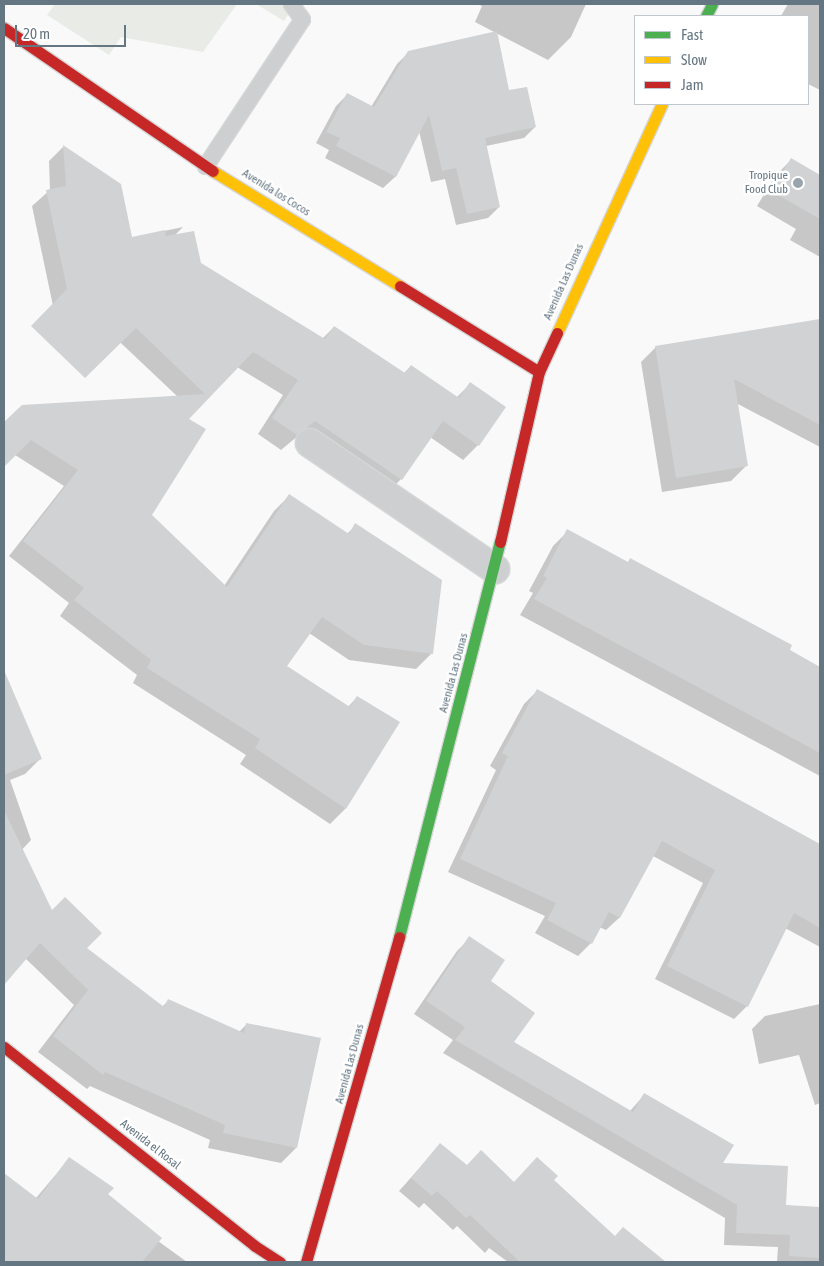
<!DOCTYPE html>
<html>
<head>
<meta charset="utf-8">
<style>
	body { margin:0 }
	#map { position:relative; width:824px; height:1266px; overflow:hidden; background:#f9f9f9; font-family:"Asap Condensed",sans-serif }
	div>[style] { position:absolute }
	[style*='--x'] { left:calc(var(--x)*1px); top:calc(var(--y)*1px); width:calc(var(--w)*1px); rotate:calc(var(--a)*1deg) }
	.green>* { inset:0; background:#e8ebe6 }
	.shadow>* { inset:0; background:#0003 }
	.building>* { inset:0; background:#d0d2d3 }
	.roads { filter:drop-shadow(1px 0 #d5d6d7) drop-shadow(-1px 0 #d5d6d7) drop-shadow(0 1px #d5d6d7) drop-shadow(0 -1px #d5d6d7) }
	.lane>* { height:15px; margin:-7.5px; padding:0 7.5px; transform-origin:7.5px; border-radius:7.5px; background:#cecfd0 }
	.street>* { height:28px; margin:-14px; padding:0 14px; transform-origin:14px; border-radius:14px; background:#cecfd0 }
	.fast>* { height:11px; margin:-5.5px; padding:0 5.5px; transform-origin:5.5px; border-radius:5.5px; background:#4caf50 }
	.slow>* { height:11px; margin:-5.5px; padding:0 5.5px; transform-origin:5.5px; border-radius:5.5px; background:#ffc107 }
	.jam>* { height:11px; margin:-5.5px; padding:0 5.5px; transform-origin:5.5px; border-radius:5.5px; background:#c62828 }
	.dots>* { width:14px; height:14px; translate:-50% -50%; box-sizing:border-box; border:2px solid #fff; border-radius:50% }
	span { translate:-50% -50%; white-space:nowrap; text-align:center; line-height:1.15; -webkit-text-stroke:5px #fff; paint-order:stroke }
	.poi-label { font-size:12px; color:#657683 }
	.right { translate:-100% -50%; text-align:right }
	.street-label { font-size:12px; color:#657683 }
	.frame { position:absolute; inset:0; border:5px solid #657683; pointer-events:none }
	.legend { position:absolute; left:634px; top:15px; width:175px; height:90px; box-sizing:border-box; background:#fff; border:1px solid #c1c8cd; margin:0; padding:6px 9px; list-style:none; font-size:15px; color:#657683 }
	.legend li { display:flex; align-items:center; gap:10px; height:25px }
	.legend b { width:25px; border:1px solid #c1c8cd }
	.scale { position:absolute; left:15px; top:25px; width:111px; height:22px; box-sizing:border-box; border:2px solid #657683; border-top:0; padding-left:6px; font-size:15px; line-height:18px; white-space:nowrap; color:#657683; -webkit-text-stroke:4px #fff; paint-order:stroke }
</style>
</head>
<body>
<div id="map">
	<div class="green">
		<div style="clip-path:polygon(55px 4px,237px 4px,203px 52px,121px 37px,109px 55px,47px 15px)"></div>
		<div style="clip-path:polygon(256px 4px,295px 4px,284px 21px)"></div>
	</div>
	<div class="shadow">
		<div style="clip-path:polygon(477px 4px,586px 4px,571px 37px,548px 60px,496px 33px,508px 92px,535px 127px,524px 138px,486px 146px,499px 207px,488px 218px,456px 225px,445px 179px,431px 182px,419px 131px,395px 177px,383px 188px,325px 158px,329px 150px,316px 143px,336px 106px,347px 95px,371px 107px,397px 64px,409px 52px,496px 33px,475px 22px,482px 6px)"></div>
		<div style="clip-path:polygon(788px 4px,820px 4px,820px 90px,808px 84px,808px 16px,781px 16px)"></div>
		<div style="clip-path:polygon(63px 147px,131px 238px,183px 227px,174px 236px,199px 264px,322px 339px,334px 327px,404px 373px,411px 366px,456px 398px,470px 384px,478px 445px,463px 460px,430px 437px,401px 479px,386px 495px,299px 435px,281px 450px,258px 434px,283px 395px,237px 367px,187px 419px,150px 516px,224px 586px,274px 511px,289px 496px,347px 534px,356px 525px,432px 653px,416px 669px,349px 660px,309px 633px,285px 666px,348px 707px,357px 697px,398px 723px,345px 809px,330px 824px,240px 764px,246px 755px,133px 683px,137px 675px,60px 616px,69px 603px,9px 556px,64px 486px,15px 455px,4px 466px,4px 424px,23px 406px,178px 397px,105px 328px,56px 320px,32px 206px,50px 190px,49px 161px)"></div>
		<div style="clip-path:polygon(791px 160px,820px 177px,820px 257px,790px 240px,796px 229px,757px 206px,776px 175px)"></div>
		<div style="clip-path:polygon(820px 317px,820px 447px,736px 403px,746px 466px,731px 481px,662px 492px,641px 362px,656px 347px,818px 321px)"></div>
		<div style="clip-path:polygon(568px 531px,627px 563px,630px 560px,820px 668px,820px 776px,520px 615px,533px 593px,529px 591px,553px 546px)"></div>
		<div style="clip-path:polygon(537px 691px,820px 846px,820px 947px,785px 928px,747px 1006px,734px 1019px,655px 979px,703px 883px,653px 856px,619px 918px,606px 930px,599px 927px,591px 943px,578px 956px,535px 933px,545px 916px,448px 872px,496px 770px,490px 766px,524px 704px)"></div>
		<div style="clip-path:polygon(18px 706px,41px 758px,25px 774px,10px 780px,31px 840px,19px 853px,51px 913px,85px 948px,162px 1007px,168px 1001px,239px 1032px,247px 1024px,296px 1148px,281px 1163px,208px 1148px,210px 1140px,90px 1086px,87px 1089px,38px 1052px,74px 1005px,25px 958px,4px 983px,4px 712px)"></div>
		<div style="clip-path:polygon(470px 938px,513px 1042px,630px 1111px,645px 1094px,721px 1164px,785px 1207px,820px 1209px,820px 1262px,777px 1262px,778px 1247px,724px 1245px,725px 1218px,443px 1053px,453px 1040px,414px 1014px,457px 951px)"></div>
		<div style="clip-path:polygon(820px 1004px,820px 1103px,815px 1105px,799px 1055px,759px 1064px,752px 1029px,765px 1016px)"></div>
		<div style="clip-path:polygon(440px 1145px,467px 1166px,513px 1183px,553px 1180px,615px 1237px,623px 1229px,663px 1262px,508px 1262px,489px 1248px,485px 1253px,457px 1226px,453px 1230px,424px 1203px,419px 1208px,399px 1191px)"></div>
		<div style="clip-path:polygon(69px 1159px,158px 1241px,187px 1262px,4px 1262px,4px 1175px,36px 1198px)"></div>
	</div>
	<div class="building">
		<div style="clip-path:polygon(497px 31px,509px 90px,527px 87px,536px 127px,485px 138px,500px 207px,467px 214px,456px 168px,442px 171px,429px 115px,396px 177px,336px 146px,340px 138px,326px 132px,347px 93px,374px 107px,408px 51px)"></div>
		<div style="clip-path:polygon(63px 145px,121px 184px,132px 237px,165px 230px,166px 236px,194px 231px,201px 263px,325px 339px,334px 326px,405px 373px,411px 365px,459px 398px,470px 382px,506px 407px,479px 446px,443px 421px,402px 480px,315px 421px,297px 435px,272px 418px,298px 380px,253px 352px,189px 419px,206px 429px,152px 515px,227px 587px,289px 494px,349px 534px,355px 523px,442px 580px,433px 654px,364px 645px,322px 617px,287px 666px,350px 707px,357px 696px,400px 722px,346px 809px,255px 748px,260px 739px,147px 668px,151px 660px,74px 600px,84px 588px,23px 541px,78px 470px,31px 440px,4px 467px,4px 422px,22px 405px,205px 394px,136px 328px,85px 378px,31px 326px,67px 289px,46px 190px,66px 186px)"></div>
		<div style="clip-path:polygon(791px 158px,820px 175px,820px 219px,771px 191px)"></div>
		<div style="clip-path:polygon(820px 319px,820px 425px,734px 379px,748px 466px,676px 478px,655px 346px)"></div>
		<div style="clip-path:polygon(567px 529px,628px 562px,630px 558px,792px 645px,790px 650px,820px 667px,820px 753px,534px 599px,547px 578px,543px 576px)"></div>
		<div style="clip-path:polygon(4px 670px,42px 759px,4px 775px)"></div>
		<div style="clip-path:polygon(537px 689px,820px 844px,820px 928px,794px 913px,748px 1007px,667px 966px,715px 870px,662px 841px,620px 918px,609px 912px,592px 944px,547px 920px,556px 903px,460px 859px,508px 756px,502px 753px)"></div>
		<div style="clip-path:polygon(4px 810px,52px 910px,65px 897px,102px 933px,87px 948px,164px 1007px,168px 999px,244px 1033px,246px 1023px,321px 1038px,297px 1148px,223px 1133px,225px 1125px,105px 1072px,103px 1075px,53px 1036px,88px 990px,40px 943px,4px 985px)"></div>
		<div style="clip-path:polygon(469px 936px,505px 960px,491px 981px,535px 1013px,514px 1042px,633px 1112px,644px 1093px,734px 1145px,723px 1163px,788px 1166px,786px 1205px,820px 1207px,820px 1258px,789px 1256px,790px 1235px,736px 1233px,737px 1205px,455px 1040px,465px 1027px,426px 1001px)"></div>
		<div style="clip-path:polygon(440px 1143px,467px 1165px,481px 1150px,514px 1182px,537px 1157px,558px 1176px,554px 1180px,615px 1236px,623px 1227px,666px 1262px,520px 1262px,470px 1215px,466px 1218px,437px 1191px,432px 1196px,411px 1178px)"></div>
		<div style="clip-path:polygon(69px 1157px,114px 1188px,108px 1194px,162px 1238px,142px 1262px,4px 1262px,4px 1173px,38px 1199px)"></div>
	</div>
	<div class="roads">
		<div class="lane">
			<div style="--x:205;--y:166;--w:176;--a:-56.6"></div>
			<div style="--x:302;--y:19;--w:19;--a:-126"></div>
		</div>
		<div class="street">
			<div style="--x:310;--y:443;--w:224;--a:34.3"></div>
		</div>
		<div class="fast">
			<div style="--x:706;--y:16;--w:13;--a:-63"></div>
			<div style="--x:399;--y:937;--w:408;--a:-75.7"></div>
		</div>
		<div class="slow">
			<div style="--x:213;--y:171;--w:220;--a:31.6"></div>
			<div style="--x:557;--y:333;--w:252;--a:-65.4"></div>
		</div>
		<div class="jam">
			<div style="--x:4;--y:28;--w:253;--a:34.4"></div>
			<div style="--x:400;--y:286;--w:163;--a:31.7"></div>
			<div style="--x:500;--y:542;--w:174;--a:-77.1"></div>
			<div style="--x:539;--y:372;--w:43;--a:-65.2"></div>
			<div style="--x:4;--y:1047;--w:320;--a:38.4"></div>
			<div style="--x:255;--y:1246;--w:30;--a:33"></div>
			<div style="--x:306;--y:1262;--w:338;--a:-74"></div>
		</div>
	</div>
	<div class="dots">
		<div style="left:798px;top:183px;background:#99a4ac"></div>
	</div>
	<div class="poi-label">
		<span class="right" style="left:788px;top:183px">Tropique<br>Food Club</span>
	</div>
	<div class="street-label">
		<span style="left:276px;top:193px;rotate:32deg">Avenida los Cocos</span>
		<span style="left:564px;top:282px;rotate:-66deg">Avenida Las Dunas</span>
		<span style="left:454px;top:673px;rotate:-75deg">Avenida Las Dunas</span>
		<span style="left:350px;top:1064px;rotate:-75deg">Avenida Las Dunas</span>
		<span style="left:150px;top:1145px;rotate:38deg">Avenida el Rosal</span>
	</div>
	<div class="frame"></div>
	<ul class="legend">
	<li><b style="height:6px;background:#4caf50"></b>Fast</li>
	<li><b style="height:6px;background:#ffc107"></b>Slow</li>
	<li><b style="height:6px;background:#c62828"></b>Jam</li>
	</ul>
	<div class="scale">20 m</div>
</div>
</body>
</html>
